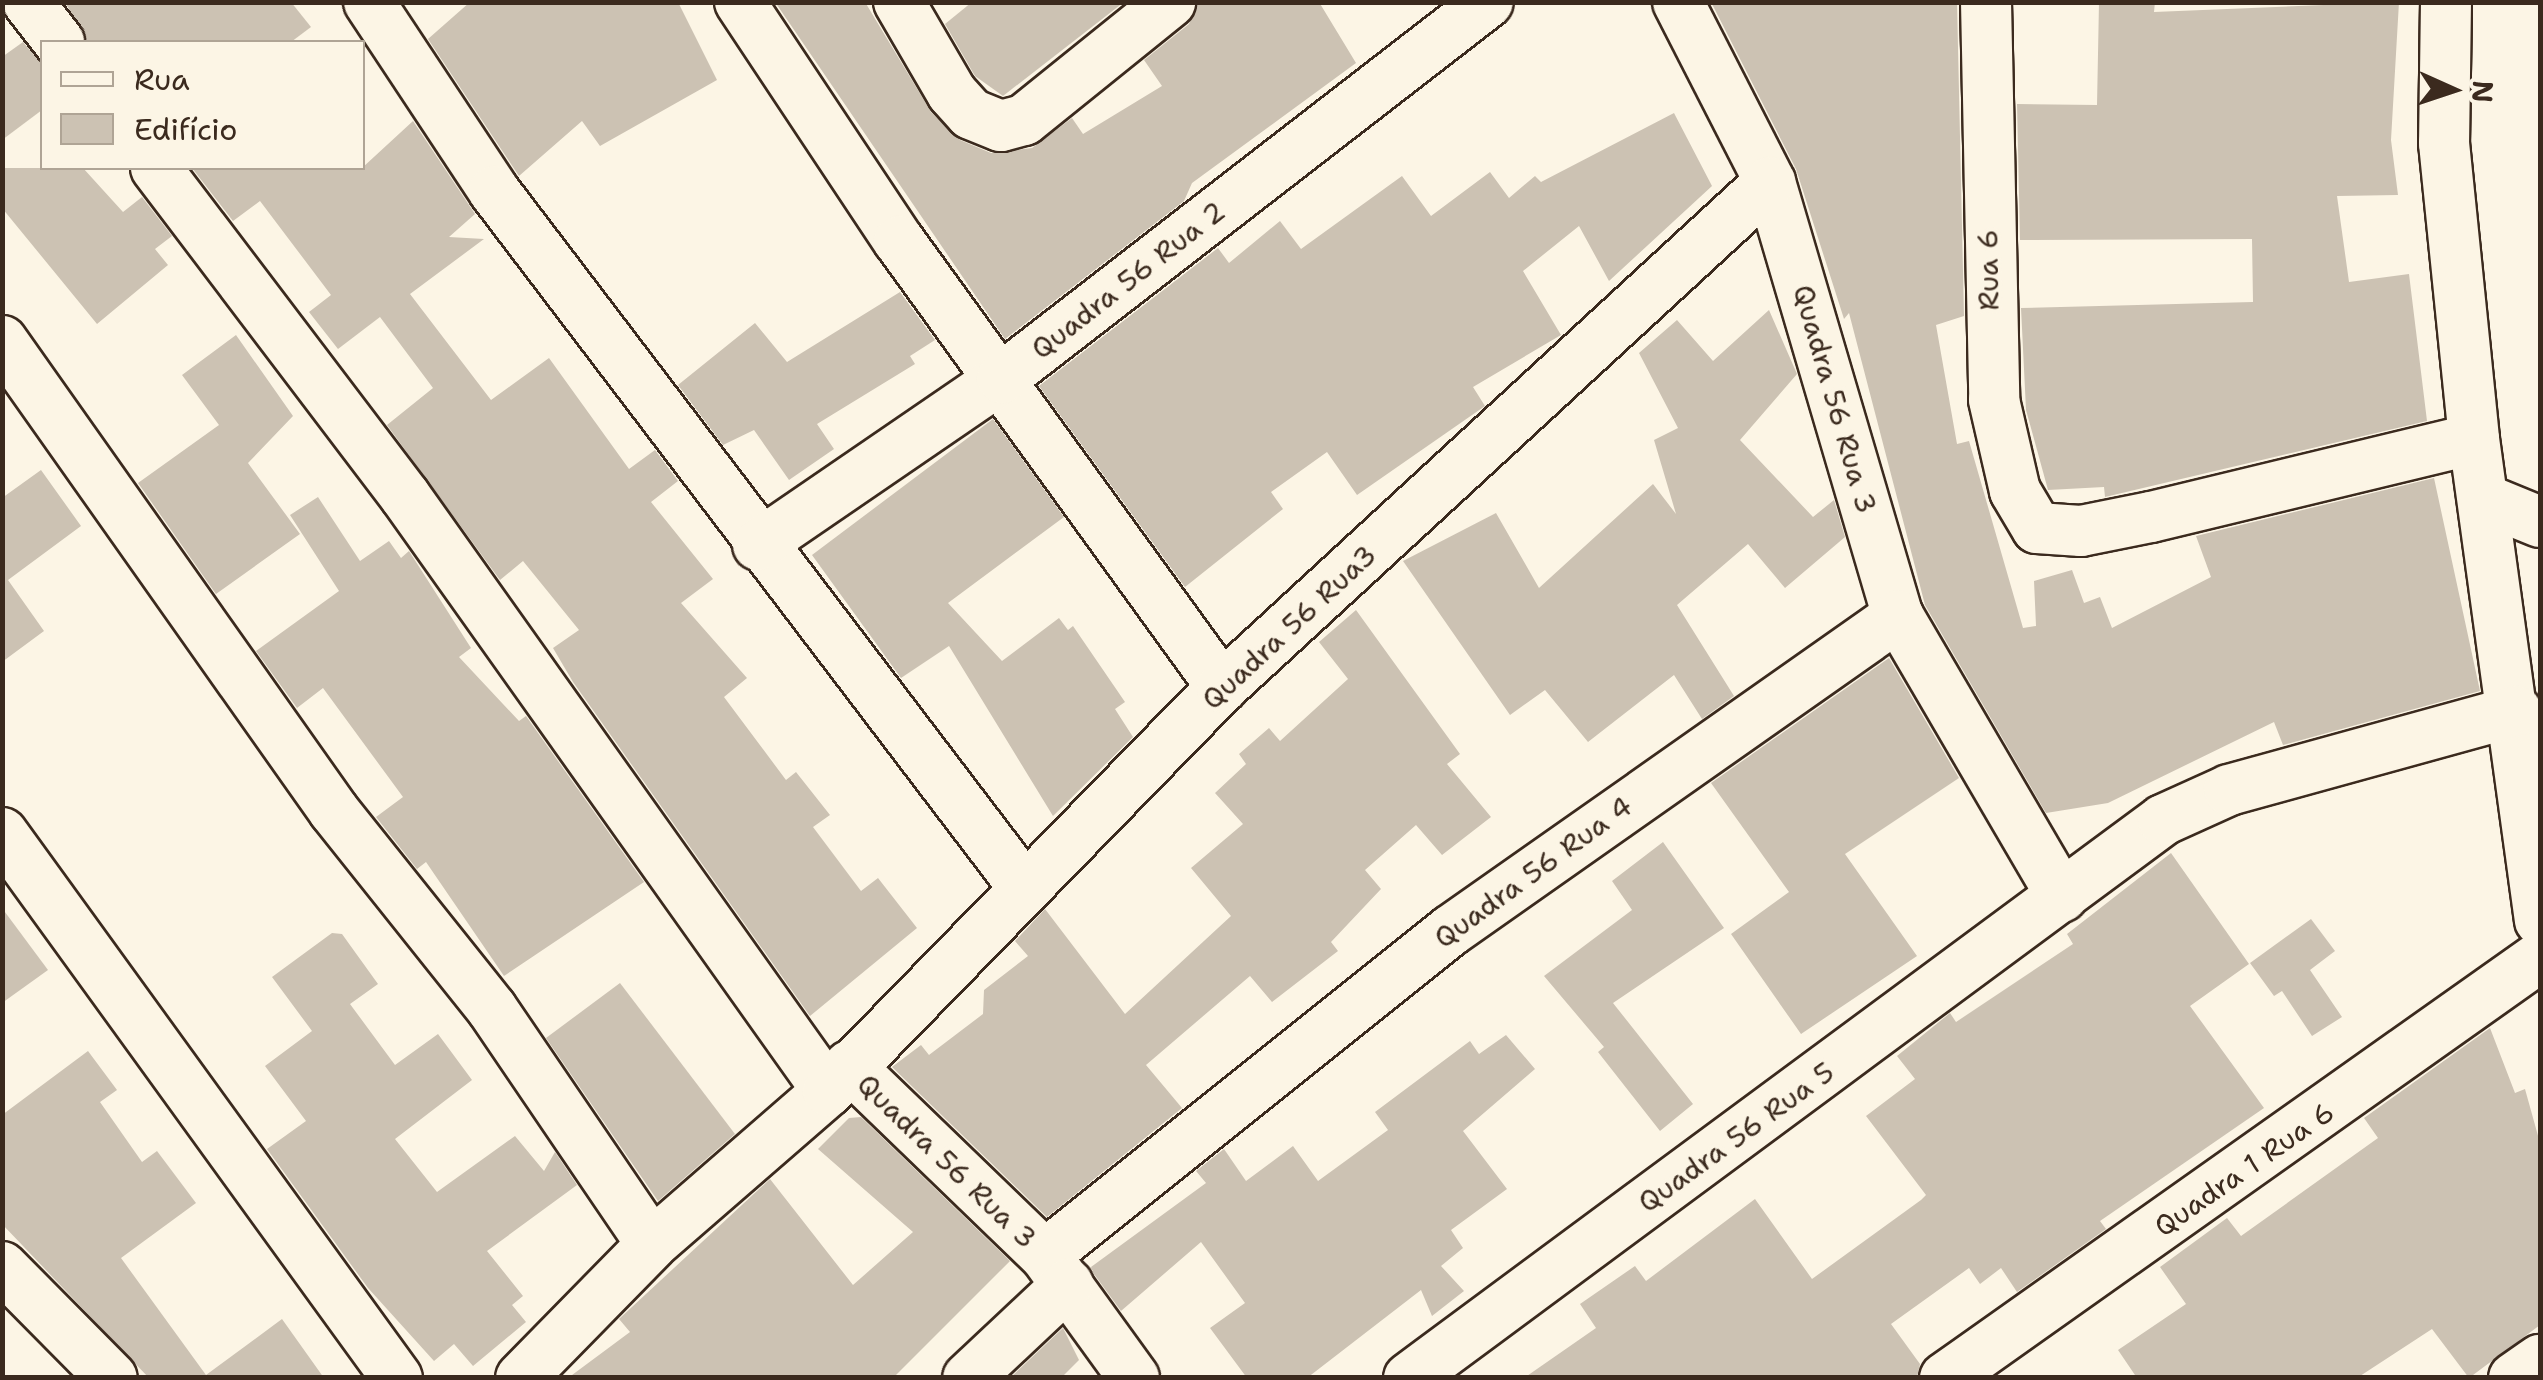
<!DOCTYPE html>
<html>
<head>
<meta charset="utf-8">
<style>
	body { margin:0 }
	#map { position:relative; width:2543px; height:1380px; overflow:hidden; background:#fcf5e5; font-family:"Shantell Sans",sans-serif }
	div>[style] { position:absolute }
	[style*='--x'] { left:calc(var(--x)*1px); top:calc(var(--y)*1px); width:calc(var(--w)*1px); rotate:calc(var(--a)*1deg) }
	.building>* { inset:0; background:#ccc2b3 }
	.roads { filter:drop-shadow(2px 0 #3b2a1e) drop-shadow(-2px 0 #3b2a1e) drop-shadow(0 2px #3b2a1e) drop-shadow(0 -2px #3b2a1e) }
	.minor>* { height:50px; margin:-25px; padding:0 25px; transform-origin:25px; border-radius:25px; background:#fcf5e5 }
	span { translate:-50% -50%; white-space:nowrap; text-align:center; line-height:1.15; -webkit-text-stroke:8px #fcf5e5; paint-order:stroke }
	.street-label { font-size:28px; color:#3b2a1e }
	.frame { position:absolute; inset:0; border:5px solid #3b2a1e; pointer-events:none }
	.legend { position:absolute; left:40px; top:40px; width:325px; height:130px; box-sizing:border-box; background:#fcf5e5; border:2px solid #afa495; margin:0; padding:12px 18px; list-style:none; font-size:30px; color:#3b2a1e }
	.legend li { display:flex; align-items:center; gap:20px; height:50px }
	.legend b { width:50px; border:2px solid #afa495 }
	.north { position:absolute; left:2403px; top:40px; width:100px; height:100px; -webkit-text-stroke:8px #fcf5e5; paint-order:stroke; rotate:93deg; font-size:28px; font-weight:700; line-height:40px; text-align:center; color:#3b2a1e }
	.north::after { content:''; display:block; margin:auto; width:35px; height:45px; background:#3b2a1e; clip-path:polygon(50% 0,100% 100%,50% 72%,0 100%) }
</style>
</head>
<body>
<div id="map">
	<div class="building">
		<div style="clip-path:polygon(65px 2px,291px 2px,311px 27px,291px 42px,87px 42px)"></div>
		<div style="clip-path:polygon(470px 2px,678px 2px,717px 80px,600px 146px,582px 121px,519px 176px,428px 39px)"></div>
		<div style="clip-path:polygon(775px 2px,865px 2px,931px 112px,960px 140px,991px 153px,1032px 148px,1072px 118px,1083px 134px,1162px 86px,1144px 60px,1189px 24px,1198px 2px,1319px 2px,1356px 63px,1192px 183px,1184px 201px,1005px 339px)"></div>
		<div style="clip-path:polygon(972px 2px,1124px 2px,1003px 96px,975px 76px,945px 24px)"></div>
		<div style="clip-path:polygon(1711px 2px,1957px 2px,1964px 316px,1936px 325px,1957px 444px,1969px 441px,2023px 628px,2036px 626px,2034px 581px,2072px 570px,2084px 603px,2100px 597px,2112px 628px,2211px 577px,2196px 536px,2434px 478px,2480px 691px,2283px 745px,2274px 722px,2108px 803px,2046px 813px,1925px 605px,1849px 313px,1844px 319px,1796px 169px)"></div>
		<div style="clip-path:polygon(2099px 2px,2155px 2px,2154px 12px,2399px 2px,2391px 140px,2398px 195px,2337px 196px,2349px 282px,2409px 274px,2427px 421px,2105px 497px,2104px 487px,2048px 490px,2026px 410px,2021px 308px,2253px 302px,2252px 239px,2020px 240px,2017px 104px,2097px 105px)"></div>
		<div style="clip-path:polygon(23px 42px,42px 64px,42px 110px,2px 140px,2px 57px)"></div>
		<div style="clip-path:polygon(1674px 113px,1712px 186px,1609px 281px,1579px 226px,1523px 271px,1561px 335px,1473px 387px,1485px 406px,1357px 495px,1327px 452px,1271px 492px,1283px 509px,1185px 587px,1039px 386px,1218px 248px,1229px 263px,1280px 221px,1301px 249px,1402px 176px,1431px 216px,1490px 172px,1509px 198px,1535px 176px,1541px 182px)"></div>
		<div style="clip-path:polygon(413px 121px,475px 214px,449px 237px,484px 239px,410px 294px,491px 400px,549px 358px,629px 469px,655px 450px,678px 481px,651px 502px,713px 579px,681px 603px,747px 678px,724px 697px,786px 780px,796px 772px,830px 815px,813px 827px,861px 891px,878px 878px,917px 928px,810px 1016px,573px 682px,553px 648px,579px 630px,523px 561px,500px 580px,387px 425px,433px 388px,380px 317px,338px 349px,309px 312px,331px 295px,260px 201px,233px 221px,192px 168px,362px 168px)"></div>
		<div style="clip-path:polygon(2px 168px,83px 168px,123px 212px,142px 197px,172px 236px,155px 249px,168px 265px,97px 324px,2px 208px)"></div>
		<div style="clip-path:polygon(900px 292px,935px 340px,910px 356px,915px 364px,817px 424px,834px 449px,789px 480px,754px 430px,723px 445px,678px 385px,755px 323px,787px 362px)"></div>
		<div style="clip-path:polygon(1769px 310px,1797px 374px,1740px 440px,1813px 517px,1834px 500px,1845px 537px,1785px 588px,1748px 544px,1677px 605px,1734px 696px,1702px 719px,1674px 675px,1588px 742px,1545px 690px,1510px 715px,1403px 561px,1496px 513px,1539px 588px,1653px 484px,1676px 514px,1654px 440px,1678px 428px,1639px 353px,1677px 320px,1713px 361px)"></div>
		<div style="clip-path:polygon(236px 335px,293px 416px,248px 463px,300px 534px,216px 594px,138px 483px,219px 425px,182px 375px)"></div>
		<div style="clip-path:polygon(993px 419px,1064px 517px,948px 603px,1002px 661px,1059px 618px,1068px 630px,1073px 626px,1125px 702px,1115px 709px,1133px 737px,1053px 816px,949px 646px,901px 678px,812px 555px)"></div>
		<div style="clip-path:polygon(41px 470px,81px 526px,8px 580px,44px 631px,2px 662px,2px 498px)"></div>
		<div style="clip-path:polygon(318px 497px,360px 561px,389px 541px,401px 558px,409px 551px,471px 648px,459px 657px,519px 721px,526px 716px,644px 882px,504px 976px,426px 862px,417px 869px,376px 817px,403px 797px,323px 688px,297px 708px,256px 651px,339px 591px,290px 515px)"></div>
		<div style="clip-path:polygon(1356px 610px,1460px 754px,1447px 764px,1491px 817px,1442px 855px,1416px 825px,1365px 870px,1381px 889px,1331px 942px,1338px 951px,1272px 1002px,1250px 976px,1146px 1065px,1182px 1108px,1047px 1217px,892px 1067px,921px 1045px,929px 1055px,983px 1014px,984px 990px,1028px 956px,1015px 941px,1045px 909px,1125px 1014px,1231px 916px,1191px 868px,1243px 824px,1215px 793px,1246px 764px,1239px 754px,1269px 728px,1280px 741px,1348px 679px,1319px 642px)"></div>
		<div style="clip-path:polygon(1889px 658px,1959px 778px,1845px 854px,1917px 956px,1801px 1034px,1731px 934px,1789px 892px,1711px 783px)"></div>
		<div style="clip-path:polygon(1663px 842px,1724px 928px,1613px 1003px,1693px 1104px,1660px 1131px,1598px 1052px,1604px 1047px,1544px 976px,1632px 910px,1612px 881px)"></div>
		<div style="clip-path:polygon(2171px 853px,2249px 964px,2190px 1006px,2264px 1108px,2100px 1221px,2106px 1229px,2017px 1292px,2001px 1268px,1980px 1284px,1969px 1268px,1891px 1324px,1920px 1364px,1917px 1378px,1524px 1378px,1596px 1328px,1580px 1304px,1635px 1266px,1646px 1281px,1755px 1199px,1812px 1279px,1921px 1200px,1926px 1195px,1866px 1116px,1915px 1079px,1897px 1056px,1950px 1013px,1956px 1022px,2073px 944px,2067px 934px)"></div>
		<div style="clip-path:polygon(2px 908px,48px 970px,2px 1003px)"></div>
		<div style="clip-path:polygon(2311px 919px,2335px 951px,2310px 970px,2342px 1017px,2312px 1036px,2282px 991px,2274px 996px,2250px 963px)"></div>
		<div style="clip-path:polygon(332px 933px,342px 934px,378px 984px,350px 1004px,395px 1065px,438px 1034px,472px 1080px,395px 1139px,437px 1192px,515px 1136px,544px 1171px,555px 1152px,577px 1185px,487px 1251px,523px 1296px,512px 1305px,526px 1322px,473px 1366px,454px 1344px,434px 1361px,368px 1288px,267px 1149px,306px 1121px,265px 1066px,312px 1031px,272px 977px)"></div>
		<div style="clip-path:polygon(620px 983px,735px 1134px,658px 1201px,546px 1038px)"></div>
		<div style="clip-path:polygon(2490px 1028px,2515px 1093px,2525px 1089px,2540px 1143px,2540px 1325px,2469px 1378px,2432px 1329px,2357px 1378px,2137px 1378px,2118px 1350px,2186px 1304px,2160px 1267px,2227px 1218px,2241px 1236px,2378px 1138px,2364px 1118px)"></div>
		<div style="clip-path:polygon(1506px 1035px,1535px 1069px,1463px 1131px,1507px 1189px,1451px 1230px,1463px 1248px,1441px 1266px,1464px 1291px,1432px 1316px,1421px 1290px,1307px 1378px,1247px 1378px,1210px 1328px,1245px 1303px,1201px 1242px,1121px 1311px,1094px 1274px,1091px 1267px,1206px 1183px,1196px 1171px,1224px 1149px,1246px 1181px,1293px 1146px,1318px 1181px,1388px 1130px,1375px 1112px,1470px 1041px,1479px 1054px)"></div>
		<div style="clip-path:polygon(88px 1051px,117px 1090px,100px 1102px,142px 1162px,157px 1151px,196px 1203px,121px 1258px,206px 1375px,282px 1319px,324px 1378px,149px 1378px,2px 1224px,2px 1115px)"></div>
		<div style="clip-path:polygon(861px 1117px,1010px 1261px,893px 1378px,568px 1378px,630px 1332px,619px 1319px,770px 1179px,853px 1285px,913px 1232px,818px 1149px,849px 1118px)"></div>
		<div style="clip-path:polygon(1063px 1328px,1079px 1360px,1061px 1378px,1010px 1378px)"></div>
	</div>
	<div class="roads">
		<div class="minor">
			<div style="--x:28;--y:2;--w:51;--a:52.2"></div>
			<div style="--x:369;--y:2;--w:227;--a:56.5"></div>
			<div style="--x:494;--y:191;--w:873;--a:52.72"></div>
			<div style="--x:740;--y:2;--w:287;--a:56.4"></div>
			<div style="--x:899;--y:241;--w:551;--a:54.09"></div>
			<div style="--x:899;--y:2;--w:105;--a:59.8"></div>
			<div style="--x:952;--y:93;--w:28;--a:48"></div>
			<div style="--x:971;--y:114;--w:32;--a:22"></div>
			<div style="--x:1001;--y:126;--w:24;--a:-15"></div>
			<div style="--x:1024;--y:120;--w:188;--a:-38.9"></div>
			<div style="--x:1678;--y:2;--w:202;--a:62.9"></div>
			<div style="--x:1770;--y:182;--w:452;--a:73.6"></div>
			<div style="--x:1898;--y:616;--w:325;--a:59.7"></div>
			<div style="--x:1986;--y:2;--w:398;--a:88.8"></div>
			<div style="--x:1994;--y:400;--w:93;--a:77"></div>
			<div style="--x:2015;--y:491;--w:43;--a:59.3"></div>
			<div style="--x:2037;--y:528;--w:44;--a:3.9"></div>
			<div style="--x:2081;--y:531;--w:71;--a:-11.3"></div>
			<div style="--x:2151;--y:517;--w:332;--a:-13.6"></div>
			<div style="--x:2446;--y:2;--w:141;--a:90.8"></div>
			<div style="--x:2444;--y:143;--w:298;--a:84.2"></div>
			<div style="--x:2474;--y:439;--w:486;--a:82.2"></div>
			<div style="--x:156;--y:168;--w:412;--a:52.8"></div>
			<div style="--x:405;--y:496;--w:730;--a:54.59"></div>
			<div style="--x:2;--y:341;--w:575;--a:54.76"></div>
			<div style="--x:334;--y:811;--w:253;--a:51.4"></div>
			<div style="--x:492;--y:1009;--w:284;--a:55.8"></div>
			<div style="--x:2486;--y:500;--w:58;--a:22.2"></div>
			<div style="--x:758;--y:545;--w:296;--a:-34.4"></div>
			<div style="--x:1002;--y:378;--w:614;--a:-37.73"></div>
			<div style="--x:2;--y:833;--w:673;--a:54.07"></div>
			<div style="--x:849;--y:1066;--w:272;--a:44"></div>
			<div style="--x:1045;--y:1255;--w:152;--a:54.1"></div>
			<div style="--x:1045;--y:1255;--w:519;--a:-38.66"></div>
			<div style="--x:1450;--y:931;--w:548;--a:-35.11"></div>
			<div style="--x:2;--y:1267;--w:156;--a:45.3"></div>
			<div style="--x:521;--y:1378;--w:187;--a:-45.6"></div>
			<div style="--x:652;--y:1244;--w:233;--a:-41"></div>
			<div style="--x:828;--y:1091;--w:564;--a:-45.72"></div>
			<div style="--x:1222;--y:687;--w:745;--a:-42.66"></div>
			<div style="--x:968;--y:1378;--w:137;--a:-43.2"></div>
			<div style="--x:1409;--y:1378;--w:938;--a:-36.5"></div>
			<div style="--x:2163;--y:820;--w:72;--a:-24.4"></div>
			<div style="--x:2229;--y:790;--w:298;--a:-15.4"></div>
			<div style="--x:1945;--y:1378;--w:729;--a:-35.28"></div>
			<div style="--x:2514;--y:1378;--w:32;--a:-35"></div>
		</div>
	</div>
	<div class="street-label">
		<span style="left:1988px;top:270px;rotate:-91deg">Rua 6</span>
		<span style="left:1128px;top:280px;rotate:-38deg">Quadra 56 Rua 2</span>
		<span style="left:1835px;top:399px;rotate:74deg">Quadra 56 Rua 3</span>
		<span style="left:1289px;top:627px;rotate:-43deg">Quadra 56 Rua3</span>
		<span style="left:1533px;top:872px;rotate:-36deg">Quadra 56 Rua 4</span>
		<span style="left:1736px;top:1137px;rotate:-36deg">Quadra 56 Rua 5</span>
		<span style="left:947px;top:1161px;rotate:44deg">Quadra 56 Rua 3</span>
		<span style="left:2244px;top:1169px;rotate:-35deg">Quadra 1 Rua 6</span>
	</div>
	<div class="frame"></div>
	<ul class="legend">
	<li><b style="height:12px;background:#fcf5e5"></b>Rua</li>
	<li><b style="height:28px;background:#ccc2b3"></b>Edifício</li>
	</ul>
	<div class="north">N</div>
</div>
</body>
</html>
